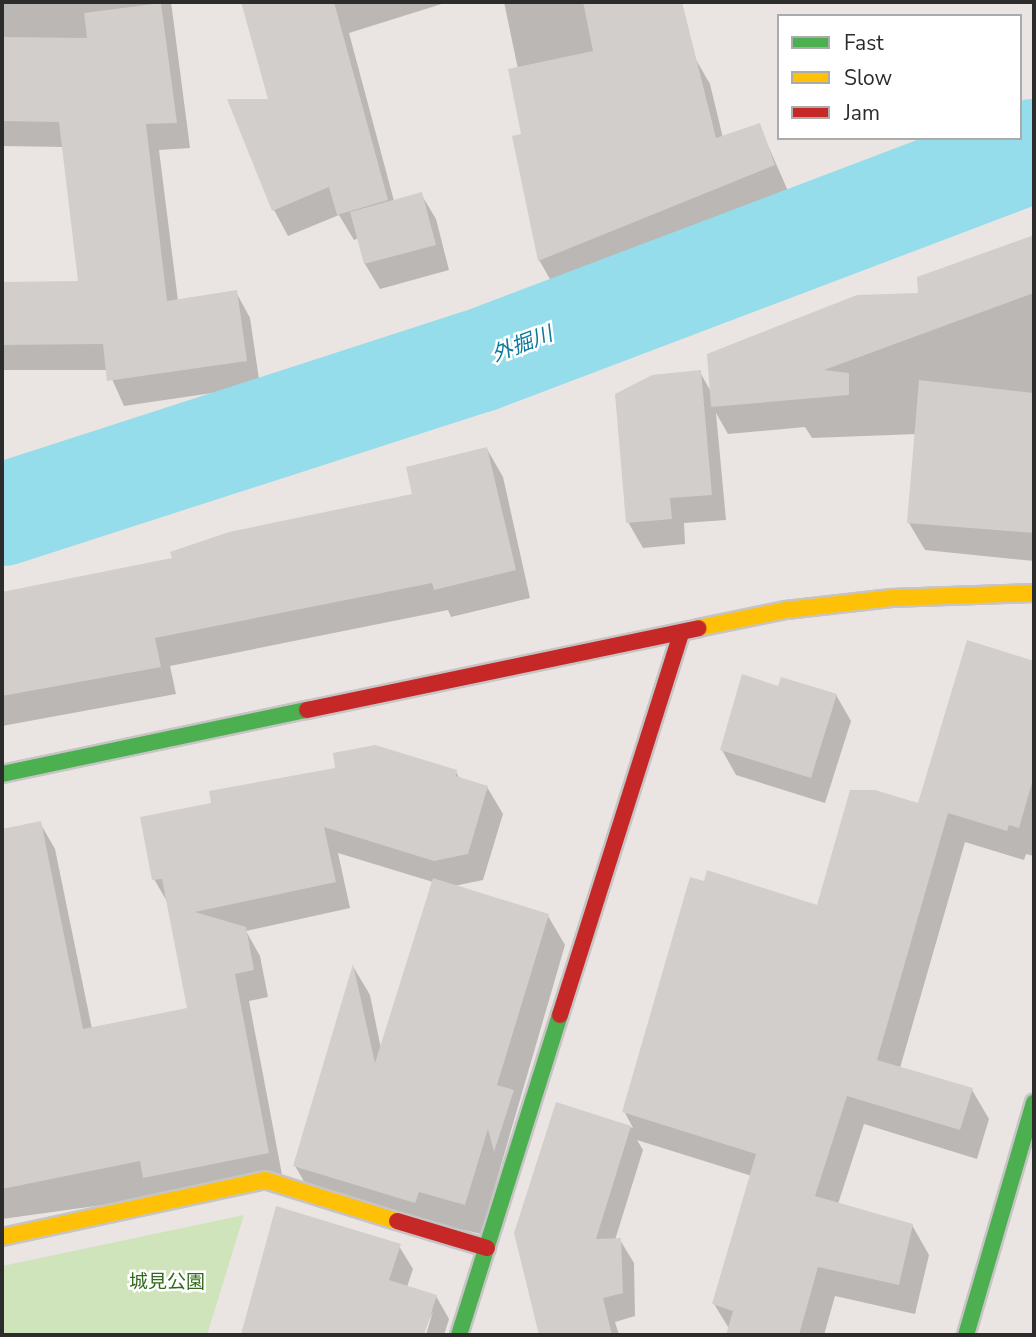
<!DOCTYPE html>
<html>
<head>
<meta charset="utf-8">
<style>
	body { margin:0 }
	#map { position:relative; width:1036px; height:1337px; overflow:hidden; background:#eae5e2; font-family:"Nunito Sans","Noto Sans JP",sans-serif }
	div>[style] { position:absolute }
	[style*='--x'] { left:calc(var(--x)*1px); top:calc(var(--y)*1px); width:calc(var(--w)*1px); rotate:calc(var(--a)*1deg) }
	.green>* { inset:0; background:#d0e4bb }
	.shadow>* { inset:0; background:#0003 }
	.river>* { height:103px; margin:-51.5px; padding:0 51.5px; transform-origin:51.5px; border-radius:51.5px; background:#95ddeb }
	.building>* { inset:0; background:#d1cecb }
	.roads { filter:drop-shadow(2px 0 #c6c4c4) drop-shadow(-2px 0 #c6c4c4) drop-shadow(0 2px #c6c4c4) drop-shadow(0 -2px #c6c4c4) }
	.fast>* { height:16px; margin:-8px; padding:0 8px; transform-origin:8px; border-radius:8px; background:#4caf50 }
	.slow>* { height:16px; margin:-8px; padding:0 8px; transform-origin:8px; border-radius:8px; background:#ffc107 }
	.jam>* { height:16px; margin:-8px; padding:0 8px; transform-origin:8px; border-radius:8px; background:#c62828 }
	span { translate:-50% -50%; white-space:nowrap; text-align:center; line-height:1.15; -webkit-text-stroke:5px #fff; paint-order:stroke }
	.park-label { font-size:19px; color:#326a1a }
	.water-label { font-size:21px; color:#0d799e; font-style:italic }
	.frame { position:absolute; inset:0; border:4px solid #2c2c2c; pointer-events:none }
	.legend { position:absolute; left:777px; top:14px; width:245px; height:126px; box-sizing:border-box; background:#fff; border:2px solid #ababab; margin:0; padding:9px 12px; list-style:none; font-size:21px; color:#2c2c2c }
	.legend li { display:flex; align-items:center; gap:14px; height:35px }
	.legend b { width:35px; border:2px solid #ababab }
</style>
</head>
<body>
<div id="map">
	<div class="green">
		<div style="clip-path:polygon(244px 1215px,207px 1335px,2px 1335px,2px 1266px)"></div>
	</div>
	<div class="shadow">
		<div style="clip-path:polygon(2px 2px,171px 2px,190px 148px,159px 150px,178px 301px,236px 292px,250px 318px,260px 386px,124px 406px,108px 370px,2px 370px,2px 283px,80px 283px,64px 147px,2px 146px)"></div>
		<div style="clip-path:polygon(243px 2px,448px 2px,349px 33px,394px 201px,421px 194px,436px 219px,449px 270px,380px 289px,365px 264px,359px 238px,354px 240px,339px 215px,288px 236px,274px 210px,270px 100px)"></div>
		<div style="clip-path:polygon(504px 2px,677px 2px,689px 59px,695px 58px,710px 84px,723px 138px,759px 125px,788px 191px,554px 286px,539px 260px,518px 69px)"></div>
		<div style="clip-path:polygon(1034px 236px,1034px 561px,925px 550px,909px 523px,917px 434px,812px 438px,805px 427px,728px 434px,716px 413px,726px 520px,684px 523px,685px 544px,643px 548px,628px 522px,700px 372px,711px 392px,920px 294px,919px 278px)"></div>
		<div style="clip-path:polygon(487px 449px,503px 477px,530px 598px,451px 617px,448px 610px,170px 666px,176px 694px,2px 726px,2px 613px,77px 597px,174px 559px,414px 495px)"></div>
		<div style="clip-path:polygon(968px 643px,1034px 663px,1034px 856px,1026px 854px,1024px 860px,965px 842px,900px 1068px,972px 1090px,989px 1119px,977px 1159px,864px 1124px,838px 1204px,912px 1225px,929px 1255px,915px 1314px,835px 1296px,824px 1335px,733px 1335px,714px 1304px,752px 1176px,637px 1140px,643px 1150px,615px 1240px,620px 1240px,634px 1263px,635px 1316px,615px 1322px,619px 1335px,541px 1335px,516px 1233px,557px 1104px,633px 1128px,624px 1111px,919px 805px)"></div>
		<div style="clip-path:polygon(779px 688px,836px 695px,851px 721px,825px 803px,736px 775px,722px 750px)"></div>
		<div style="clip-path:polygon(456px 772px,460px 779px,487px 787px,503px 814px,483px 880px,454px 886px,548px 916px,565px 945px,481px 1234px,312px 1195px,295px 1166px,354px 968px,370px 995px,381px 1049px,433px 882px,338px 853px,350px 908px,246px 931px,260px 956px,268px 997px,249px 1001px,283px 1180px,2px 1219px,2px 830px,40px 823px,55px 849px,92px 1029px,189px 1009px,169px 905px,154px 879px)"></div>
		<div style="clip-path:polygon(277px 1208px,399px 1246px,413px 1269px,407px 1287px,436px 1296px,449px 1319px,444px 1335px,426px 1335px,433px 1311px,422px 1335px,241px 1335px)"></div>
	</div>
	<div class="river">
		<div style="--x:2;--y:514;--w:499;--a:-17.9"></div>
		<div style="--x:477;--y:361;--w:596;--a:-20.75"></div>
	</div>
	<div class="building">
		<div style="clip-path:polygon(241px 2px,334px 2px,388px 200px,337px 215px,329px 187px,272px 211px,227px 99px,268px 99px)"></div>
		<div style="clip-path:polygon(583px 2px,682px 2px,716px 138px,760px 123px,775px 165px,538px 261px,512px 136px,521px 134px,508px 69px,593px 51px)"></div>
		<div style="clip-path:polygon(161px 3px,177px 123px,146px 124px,167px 301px,237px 290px,247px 361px,107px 381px,103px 344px,2px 345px,2px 282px,78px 281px,59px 122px,2px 121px,2px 37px,87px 38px,84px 13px)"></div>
		<div style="clip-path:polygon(422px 192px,436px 245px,364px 264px,350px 212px)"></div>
		<div style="clip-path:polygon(1034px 235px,1034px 293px,824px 370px,849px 373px,849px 395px,711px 407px,707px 354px,857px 295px,918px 293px,917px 277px)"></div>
		<div style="clip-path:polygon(701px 370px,712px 495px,670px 498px,672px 519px,626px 523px,615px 394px,652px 375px)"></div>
		<div style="clip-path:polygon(919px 380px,1034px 393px,1034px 533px,907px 523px)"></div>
		<div style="clip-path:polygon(487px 447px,516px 570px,434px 590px,432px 583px,155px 638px,161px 667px,2px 696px,2px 592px,172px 558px,170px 552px,229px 532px,412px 494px,406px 467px)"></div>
		<div style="clip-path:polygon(967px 640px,1034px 661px,1034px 776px,1019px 828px,1009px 825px,1007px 831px,948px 813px,877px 1060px,973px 1088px,960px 1130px,847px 1096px,815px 1196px,913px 1224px,899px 1285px,818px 1267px,799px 1335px,726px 1335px,733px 1311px,712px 1304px,756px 1154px,622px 1112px,690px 877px,704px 881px,707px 870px,817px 905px,850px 790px,875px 790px,918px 803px)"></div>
		<div style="clip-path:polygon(742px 674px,778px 686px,781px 677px,837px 694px,811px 778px,720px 750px)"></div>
		<div style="clip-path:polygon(375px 745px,457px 770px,456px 776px,488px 786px,468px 854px,434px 861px,324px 827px,336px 882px,195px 912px,246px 927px,254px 970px,235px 974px,269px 1153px,143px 1178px,140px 1161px,2px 1189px,2px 829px,41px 821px,83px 1029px,187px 1008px,162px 879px,152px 880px,140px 817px,211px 803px,209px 791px,335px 768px,333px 753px)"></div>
		<div style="clip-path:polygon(433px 878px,549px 914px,497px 1085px,514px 1090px,494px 1152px,488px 1129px,465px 1205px,419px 1192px,415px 1203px,293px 1166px,353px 964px,375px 1063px)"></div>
		<div style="clip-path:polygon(556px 1102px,631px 1126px,596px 1239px,621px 1238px,623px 1293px,603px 1298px,612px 1335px,539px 1335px,514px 1233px)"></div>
		<div style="clip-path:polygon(276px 1206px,401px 1244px,389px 1280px,437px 1295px,424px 1335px,241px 1335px)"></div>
	</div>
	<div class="roads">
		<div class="fast">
			<div style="--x:2;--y:774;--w:312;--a:-11.9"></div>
			<div style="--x:459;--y:1335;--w:336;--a:-72.5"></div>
			<div style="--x:966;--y:1335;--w:242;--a:-73.7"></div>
		</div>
		<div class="slow">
			<div style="--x:698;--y:628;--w:90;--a:-11.6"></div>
			<div style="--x:786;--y:610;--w:106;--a:-6.5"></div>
			<div style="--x:891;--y:598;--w:143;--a:-2"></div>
			<div style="--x:2;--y:1237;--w:269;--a:-12.2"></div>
			<div style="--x:265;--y:1180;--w:138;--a:17.3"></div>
		</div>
		<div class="jam">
			<div style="--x:307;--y:710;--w:400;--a:-11.8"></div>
			<div style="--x:560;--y:1015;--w:400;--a:-72.4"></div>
			<div style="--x:397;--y:1221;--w:94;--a:16.7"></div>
		</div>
	</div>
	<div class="park-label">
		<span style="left:167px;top:1283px">城見公園</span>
	</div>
	<div class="water-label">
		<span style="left:522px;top:344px;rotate:-21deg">外掘川</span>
	</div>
	<div class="frame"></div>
	<ul class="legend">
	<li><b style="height:9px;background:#4caf50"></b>Fast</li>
	<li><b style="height:9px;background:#ffc107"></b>Slow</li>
	<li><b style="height:9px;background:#c62828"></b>Jam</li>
	</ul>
</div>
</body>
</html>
